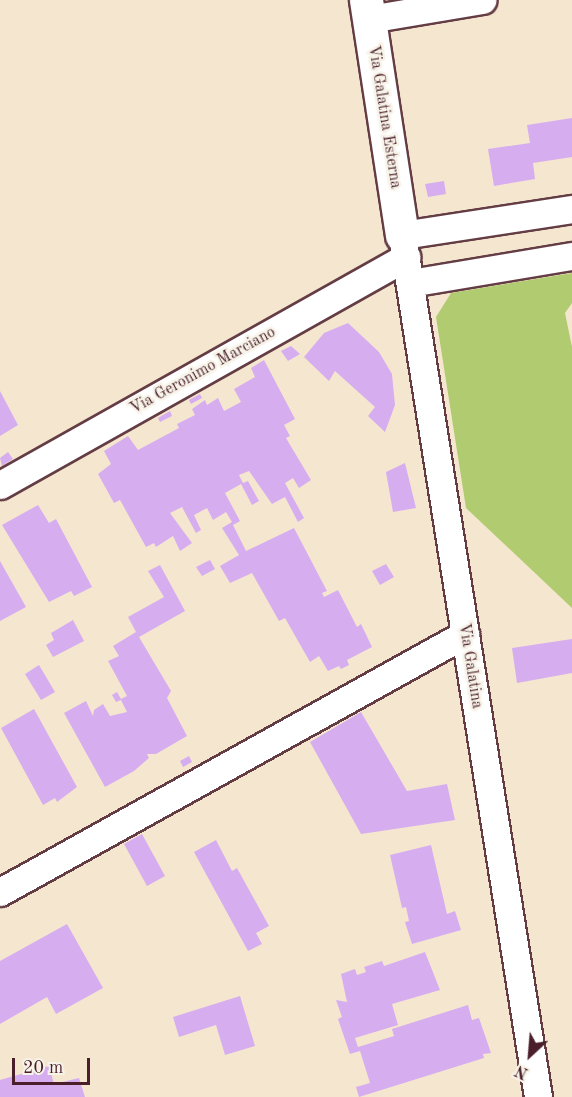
<!DOCTYPE html>
<html>
<head>
<meta charset="utf-8">
<style>
	body { margin:0 }
	#map { position:relative; width:572px; height:1097px; overflow:hidden; background:#f5e6d0; font-family:"Old Standard TT",serif }
	div>[style] { position:absolute }
	[style*='--x'] { left:calc(var(--x)*1px); top:calc(var(--y)*1px); width:calc(var(--w)*1px); rotate:calc(var(--a)*1deg) }
	.green>* { inset:0; background:#b1cb71 }
	.building>* { inset:0; background:#d6aef0 }
	.roads { filter:drop-shadow(2px 0 #643d44) drop-shadow(-2px 0 #643d44) drop-shadow(0 2px #643d44) drop-shadow(0 -2px #643d44) }
	.minor>* { height:27px; margin:-13.5px; padding:0 13.5px; transform-origin:13.5px; border-radius:13.5px; background:#fff }
	.major>* { height:33px; margin:-16.5px; padding:0 16.5px; transform-origin:16.5px; border-radius:16.5px; background:#fff }
	span { translate:-50% -50%; white-space:nowrap; text-align:center; line-height:1.15; -webkit-text-stroke:5px #f7f3e8; paint-order:stroke }
	.street-label { font-size:16px; color:#4a1f2b }
	.north { position:absolute; left:500px; top:1025px; width:60px; height:60px; -webkit-text-stroke:4px #f7f3e8; paint-order:stroke; rotate:206deg; font-size:16px; font-weight:700; line-height:24px; text-align:center; color:#4a1f2b }
	.north::after { content:''; display:block; margin:auto; width:21px; height:27px; background:#4a1f2b; clip-path:polygon(50% 0,100% 100%,50% 72%,0 100%) }
	.scale { position:absolute; left:12px; top:1058px; width:78px; height:27px; box-sizing:border-box; border:3px solid #4a1f2b; border-top:0; padding-left:8px; font-size:18px; line-height:21px; white-space:nowrap; color:#4a1f2b; -webkit-text-stroke:4px #f7f3e8; paint-order:stroke }
</style>
</head>
<body>
<div id="map">
	<div class="green">
		<div style="clip-path:polygon(572px 273px,572px 303px,565px 313px,572px 347px,572px 608px,466px 508px,436px 317px,451px 293px)"></div>
	</div>
	<div class="building">
		<div style="clip-path:polygon(572px 118px,572px 157px,533px 163px,535px 179px,494px 186px,488px 149px,530px 143px,527px 125px)"></div>
		<div style="clip-path:polygon(444px 181px,446px 194px,428px 197px,425px 184px)"></div>
		<div style="clip-path:polygon(348px 323px,379px 352px,392px 374px,395px 405px,385px 432px,368px 416px,375px 407px,335px 371px,329px 381px,304px 357px,324px 333px)"></div>
		<div style="clip-path:polygon(291px 346px,300px 354px,288px 361px,281px 351px)"></div>
		<div style="clip-path:polygon(264px 360px,295px 419px,284px 425px,290px 436px,286px 438px,311px 480px,299px 488px,293px 478px,285px 483px,304px 518px,298px 522px,285px 497px,272px 504px,249px 471px,239px 475px,243px 483px,248px 481px,259px 501px,252px 505px,241px 484px,225px 493px,240px 521px,233px 525px,246px 551px,294px 528px,327px 591px,322px 593px,324px 597px,338px 590px,357px 627px,361px 624px,372px 647px,347px 660px,349px 665px,341px 669px,339px 666px,328px 671px,319px 656px,310px 662px,285px 618px,279px 621px,252px 573px,230px 583px,220px 566px,239px 555px,222px 528px,232px 522px,226px 512px,213px 520px,207px 508px,194px 515px,201px 530px,196px 533px,182px 507px,170px 513px,192px 543px,180px 551px,173px 536px,156px 547px,154px 543px,146px 547px,120px 500px,114px 503px,98px 474px,111px 464px,104px 451px,128px 436px,138px 450px,179px 428px,177px 424px,195px 415px,192px 409px,205px 400px,207px 405px,218px 398px,224px 411px,241px 402px,234px 389px,255px 377px,251px 368px)"></div>
		<div style="clip-path:polygon(0 391px,18px 425px,0 436px)"></div>
		<div style="clip-path:polygon(200px 394px,202px 398px,191px 404px,189px 400px)"></div>
		<div style="clip-path:polygon(170px 411px,172px 416px,160px 422px,158px 418px)"></div>
		<div style="clip-path:polygon(8px 452px,13px 459px,2px 466px,0 458px)"></div>
		<div style="clip-path:polygon(405px 463px,416px 508px,393px 512px,386px 472px)"></div>
		<div style="clip-path:polygon(38px 505px,49px 523px,56px 519px,92px 587px,74px 596px,71px 591px,49px 602px,2px 525px)"></div>
		<div style="clip-path:polygon(210px 560px,215px 569px,202px 576px,196px 567px)"></div>
		<div style="clip-path:polygon(0 561px,26px 607px,0 621px)"></div>
		<div style="clip-path:polygon(386px 564px,394px 577px,380px 585px,372px 571px)"></div>
		<div style="clip-path:polygon(160px 565px,185px 611px,139px 637px,171px 691px,167px 698px,187px 736px,156px 754px,147px 754px,149px 758px,134px 771px,105px 787px,64px 713px,86px 701px,93px 716px,94px 710px,103px 704px,110px 716px,127px 712px,121px 700px,116px 702px,112px 695px,117px 692px,121px 699px,127px 696px,108px 661px,119px 656px,113px 646px,136px 632px,128px 617px,164px 597px,148px 571px)"></div>
		<div style="clip-path:polygon(73px 620px,84px 641px,53px 657px,46px 645px,54px 640px,51px 633px)"></div>
		<div style="clip-path:polygon(572px 639px,572px 673px,517px 683px,512px 648px)"></div>
		<div style="clip-path:polygon(39px 665px,55px 692px,41px 700px,25px 674px)"></div>
		<div style="clip-path:polygon(34px 709px,77px 787px,57px 802px,55px 798px,43px 805px,1px 728px)"></div>
		<div style="clip-path:polygon(361px 712px,407px 791px,447px 784px,455px 820px,361px 834px,310px 742px)"></div>
		<div style="clip-path:polygon(189px 756px,192px 762px,183px 767px,180px 761px)"></div>
		<div style="clip-path:polygon(142px 834px,165px 876px,147px 886px,124px 844px)"></div>
		<div style="clip-path:polygon(216px 840px,232px 871px,237px 868px,269px 926px,256px 933px,262px 944px,248px 951px,194px 852px)"></div>
		<div style="clip-path:polygon(431px 845px,447px 914px,455px 911px,461px 930px,412px 944px,405px 922px,409px 921px,406px 907px,402px 908px,390px 855px)"></div>
		<div style="clip-path:polygon(67px 924px,103px 988px,56px 1014px,47px 997px,0 1024px,0 961px)"></div>
		<div style="clip-path:polygon(425px 952px,440px 990px,392px 1004px,398px 1025px,355px 1038px,358px 1047px,394px 1036px,392px 1029px,468px 1005px,472px 1020px,479px 1018px,491px 1053px,483px 1054px,484px 1058px,359px 1097px,356px 1087px,370px 1083px,360px 1051px,350px 1054px,338px 1019px,342px 1017px,336px 1000px,347px 1002px,341px 974px,355px 969px,357px 975px,366px 972px,364px 967px,382px 961px,384px 966px)"></div>
		<div style="clip-path:polygon(240px 996px,255px 1046px,225px 1055px,216px 1025px,179px 1037px,173px 1017px)"></div>
		<div style="clip-path:polygon(49px 1066px,54px 1084px,79px 1078px,85px 1097px,0 1097px,0 1080px)"></div>
	</div>
	<div class="roads">
		<div class="minor">
			<div style="--x:369;--y:19;--w:115;--a:-9.5"></div>
			<div style="--x:410;--y:283;--w:164;--a:-9.5"></div>
			<div style="--x:0;--y:485;--w:466;--a:-29.3"></div>
			<div style="--x:0;--y:892;--w:532;--a:-29.02"></div>
			<div style="--x:538;--y:1097;--w:873;--a:-98.97"></div>
			<div style="--x:402;--y:235;--w:172;--a:-8.7"></div>
		</div>
		<div class="major">
			<div style="--x:366;--y:0;--w:238;--a:81.3"></div>
		</div>
	</div>
	<div class="street-label">
		<span style="left:384px;top:117px;rotate:81deg">Via Galatina Esterna</span>
		<span style="left:203px;top:371px;rotate:-29deg">Via Geronimo Marciano</span>
		<span style="left:470px;top:666px;rotate:81deg">Via Galatina</span>
	</div>
	<div class="north">N</div>
	<div class="scale">20 m</div>
</div>
</body>
</html>
